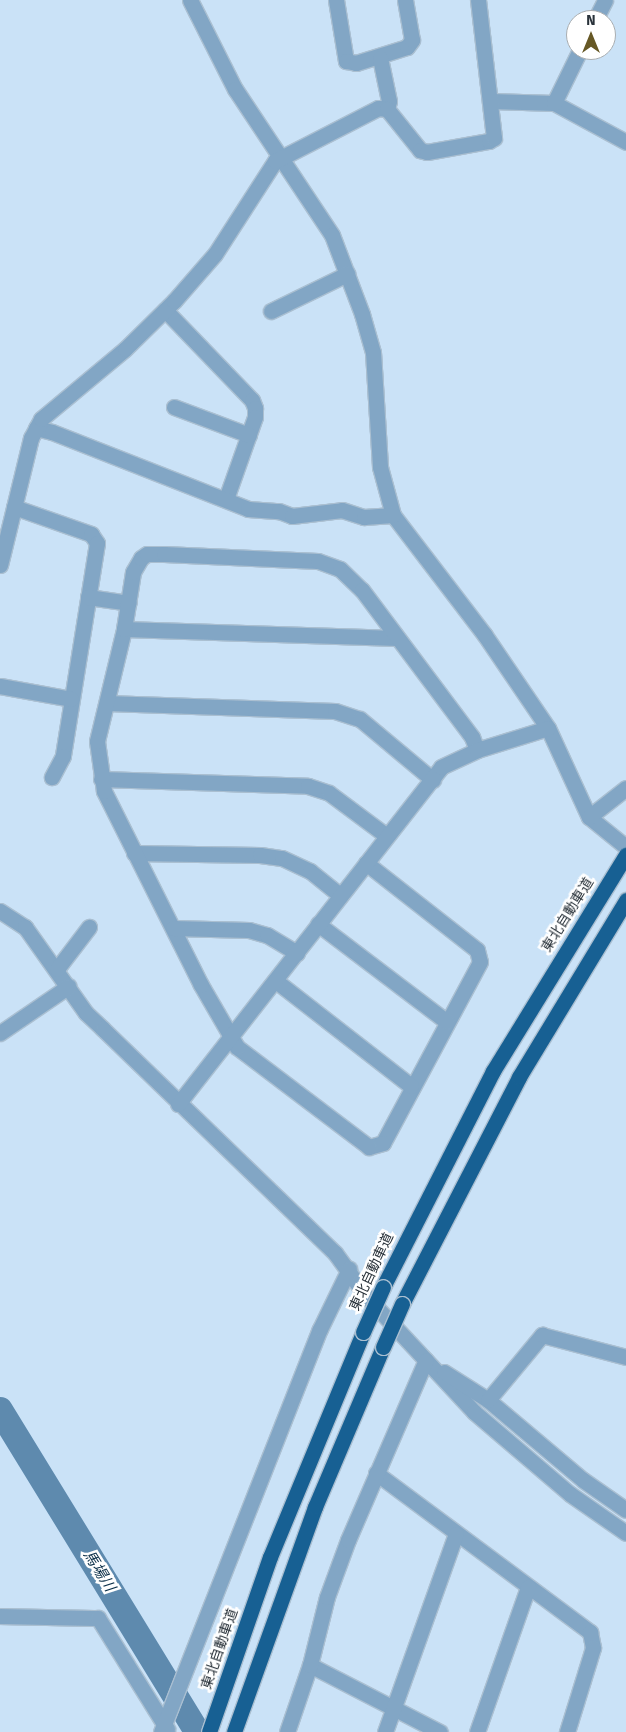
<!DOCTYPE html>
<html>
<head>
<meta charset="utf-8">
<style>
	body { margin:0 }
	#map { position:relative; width:626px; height:1732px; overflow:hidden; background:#cae2f7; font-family:"Fira Sans","Noto Sans JP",sans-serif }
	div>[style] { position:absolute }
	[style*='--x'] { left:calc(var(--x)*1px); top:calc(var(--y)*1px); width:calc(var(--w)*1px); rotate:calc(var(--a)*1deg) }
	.river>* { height:26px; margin:-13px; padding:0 13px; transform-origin:13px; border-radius:13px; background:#5e8aae }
	.roads { filter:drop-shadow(1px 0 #aabfd1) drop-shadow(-1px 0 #aabfd1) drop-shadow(0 1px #aabfd1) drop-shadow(0 -1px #aabfd1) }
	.minor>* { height:15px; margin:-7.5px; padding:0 7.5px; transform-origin:7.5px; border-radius:7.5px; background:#82a6c5 }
	.highway>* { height:15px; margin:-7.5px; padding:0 7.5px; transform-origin:7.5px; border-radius:7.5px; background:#176093 }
	.bridges { filter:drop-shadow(1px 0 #aabfd1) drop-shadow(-1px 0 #aabfd1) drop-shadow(0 1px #aabfd1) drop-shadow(0 -1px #aabfd1) }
	.highway-bridge>* { height:15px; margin:-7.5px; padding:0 7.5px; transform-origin:7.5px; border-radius:7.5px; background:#176093 }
	span { translate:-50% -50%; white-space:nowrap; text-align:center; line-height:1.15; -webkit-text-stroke:5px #fff; paint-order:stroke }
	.street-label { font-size:14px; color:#29323a }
	.water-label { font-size:15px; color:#082c46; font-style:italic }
	.north { position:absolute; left:566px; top:10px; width:50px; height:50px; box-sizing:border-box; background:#fff; border:1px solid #a9adb0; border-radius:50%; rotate:0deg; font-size:14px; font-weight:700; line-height:20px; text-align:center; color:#29323a }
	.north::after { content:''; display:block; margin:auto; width:18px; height:22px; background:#665825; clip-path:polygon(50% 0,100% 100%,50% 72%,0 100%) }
</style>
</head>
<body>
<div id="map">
	<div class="river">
		<div style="--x:0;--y:1410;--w:377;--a:58.5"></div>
	</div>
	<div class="roads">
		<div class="minor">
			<div style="--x:190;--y:0;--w:100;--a:63.2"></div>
			<div style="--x:235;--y:89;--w:175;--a:56.4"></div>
			<div style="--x:332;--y:235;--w:85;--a:69.2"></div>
			<div style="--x:362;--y:314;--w:40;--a:74"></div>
			<div style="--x:373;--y:352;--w:115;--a:86.5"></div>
			<div style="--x:380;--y:467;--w:50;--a:74.8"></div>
			<div style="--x:393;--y:515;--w:150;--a:52.6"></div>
			<div style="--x:484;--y:634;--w:114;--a:55.8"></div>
			<div style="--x:548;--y:728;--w:98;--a:65.3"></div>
			<div style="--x:589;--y:817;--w:48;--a:39"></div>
			<div style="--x:336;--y:0;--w:62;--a:80.7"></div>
			<div style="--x:346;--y:61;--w:10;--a:11"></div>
			<div style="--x:356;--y:63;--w:53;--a:-17.4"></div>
			<div style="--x:407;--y:47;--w:9;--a:-54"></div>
			<div style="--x:412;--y:40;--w:41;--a:-99.9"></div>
			<div style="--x:595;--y:20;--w:22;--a:-63"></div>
			<div style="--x:380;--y:58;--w:44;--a:78.2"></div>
			<div style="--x:389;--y:101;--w:8;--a:104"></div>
			<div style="--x:491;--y:101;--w:63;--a:1.8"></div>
			<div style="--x:554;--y:103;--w:82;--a:28.4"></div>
			<div style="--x:554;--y:103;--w:59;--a:-63.9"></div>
			<div style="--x:165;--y:310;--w:125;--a:46"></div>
			<div style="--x:252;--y:400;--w:9;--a:69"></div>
			<div style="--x:255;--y:408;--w:9;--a:90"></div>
			<div style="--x:255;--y:417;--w:87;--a:109.5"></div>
			<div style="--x:271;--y:311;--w:85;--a:-26"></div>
			<div style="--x:174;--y:407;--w:80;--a:20.5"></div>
			<div style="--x:36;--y:428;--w:16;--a:14"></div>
			<div style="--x:52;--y:432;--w:211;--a:21.4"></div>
			<div style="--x:248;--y:509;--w:31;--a:4"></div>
			<div style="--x:279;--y:511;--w:14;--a:21"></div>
			<div style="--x:292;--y:516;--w:50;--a:-6.8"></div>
			<div style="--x:342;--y:510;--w:23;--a:18"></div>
			<div style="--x:364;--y:517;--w:29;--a:-4"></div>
			<div style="--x:14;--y:507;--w:82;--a:19.3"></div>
			<div style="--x:91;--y:534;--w:11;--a:56"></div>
			<div style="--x:97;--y:543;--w:216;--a:99.1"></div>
			<div style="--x:63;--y:756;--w:24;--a:118"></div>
			<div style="--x:0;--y:565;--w:131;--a:-76.3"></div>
			<div style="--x:31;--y:438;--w:21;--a:-62"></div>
			<div style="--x:41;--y:419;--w:109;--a:-39.8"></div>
			<div style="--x:125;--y:349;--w:69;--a:-44.4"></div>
			<div style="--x:174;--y:301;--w:62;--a:-48.9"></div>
			<div style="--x:215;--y:254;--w:111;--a:-57.2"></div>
			<div style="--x:275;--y:161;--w:116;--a:-27.2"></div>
			<div style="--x:378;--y:108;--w:9;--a:6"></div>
			<div style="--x:387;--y:109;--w:53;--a:51.2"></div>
			<div style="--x:420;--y:150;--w:7;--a:16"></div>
			<div style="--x:427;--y:152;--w:63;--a:-10.1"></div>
			<div style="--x:489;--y:141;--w:6;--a:-31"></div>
			<div style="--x:494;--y:138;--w:139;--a:-96.6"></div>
			<div style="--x:88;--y:597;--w:41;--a:8.3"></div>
			<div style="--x:124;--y:629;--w:273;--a:1.9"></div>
			<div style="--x:0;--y:686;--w:72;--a:10.4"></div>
			<div style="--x:107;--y:703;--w:228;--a:2"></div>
			<div style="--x:335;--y:711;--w:26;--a:18"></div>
			<div style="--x:360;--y:719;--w:95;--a:39.9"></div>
			<div style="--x:101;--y:779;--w:207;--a:1.9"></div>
			<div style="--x:308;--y:786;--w:22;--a:18"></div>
			<div style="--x:329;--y:793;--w:72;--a:36.6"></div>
			<div style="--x:589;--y:817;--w:47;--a:-38.1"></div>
			<div style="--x:134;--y:853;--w:126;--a:0.9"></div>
			<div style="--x:260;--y:855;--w:22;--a:8"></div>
			<div style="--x:282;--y:858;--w:31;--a:25"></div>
			<div style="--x:310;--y:871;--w:38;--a:39"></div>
			<div style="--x:366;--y:863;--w:141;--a:38.1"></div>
			<div style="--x:477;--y:950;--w:12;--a:76"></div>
			<div style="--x:480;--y:962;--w:205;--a:118.2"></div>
			<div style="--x:383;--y:1143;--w:15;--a:164"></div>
			<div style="--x:369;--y:1147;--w:166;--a:-142.9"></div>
			<div style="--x:237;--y:1047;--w:72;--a:-120.1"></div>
			<div style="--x:201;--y:985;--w:217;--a:-116.6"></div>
			<div style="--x:104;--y:791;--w:50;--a:-98"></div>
			<div style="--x:97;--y:741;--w:115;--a:-76.4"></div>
			<div style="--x:124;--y:629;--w:58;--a:-81"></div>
			<div style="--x:133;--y:572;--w:16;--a:-60"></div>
			<div style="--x:141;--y:558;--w:7;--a:-34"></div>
			<div style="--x:147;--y:554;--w:17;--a:0"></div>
			<div style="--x:164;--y:554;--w:154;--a:2.6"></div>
			<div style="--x:318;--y:561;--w:23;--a:20"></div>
			<div style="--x:340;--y:569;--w:30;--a:44"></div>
			<div style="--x:362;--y:590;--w:184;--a:53.2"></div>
			<div style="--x:472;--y:737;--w:14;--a:69"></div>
			<div style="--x:0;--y:911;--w:30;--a:33"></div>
			<div style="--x:25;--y:927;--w:105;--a:54.7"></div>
			<div style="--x:86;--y:1013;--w:23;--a:43"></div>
			<div style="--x:103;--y:1029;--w:322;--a:44"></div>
			<div style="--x:335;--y:1253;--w:53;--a:54.2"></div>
			<div style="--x:366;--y:1296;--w:158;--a:47"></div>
			<div style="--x:474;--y:1412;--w:126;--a:40.5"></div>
			<div style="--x:570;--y:1494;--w:68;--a:34.9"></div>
			<div style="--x:318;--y:924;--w:162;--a:37.2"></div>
			<div style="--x:173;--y:928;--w:76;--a:1.5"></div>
			<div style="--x:249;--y:930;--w:19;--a:16"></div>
			<div style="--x:267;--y:935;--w:35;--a:31"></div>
			<div style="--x:57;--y:969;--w:53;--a:-52.7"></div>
			<div style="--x:276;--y:981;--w:171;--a:37.9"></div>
			<div style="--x:0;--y:1033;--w:83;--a:-34.3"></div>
			<div style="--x:178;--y:1104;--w:427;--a:-52"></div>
			<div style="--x:441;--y:767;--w:40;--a:-25"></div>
			<div style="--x:477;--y:750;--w:74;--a:-17.2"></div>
			<div style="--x:444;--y:1372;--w:52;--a:32.5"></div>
			<div style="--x:488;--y:1400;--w:124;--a:40.1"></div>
			<div style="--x:583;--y:1480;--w:52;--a:34.9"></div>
			<div style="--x:488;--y:1400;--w:85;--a:-50.3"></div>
			<div style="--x:542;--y:1335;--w:87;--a:14.7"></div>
			<div style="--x:376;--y:1473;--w:267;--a:36.6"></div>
			<div style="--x:590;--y:1632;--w:16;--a:79"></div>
			<div style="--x:593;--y:1648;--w:88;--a:107.2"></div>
			<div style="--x:0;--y:1616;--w:98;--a:1.2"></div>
			<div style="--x:98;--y:1618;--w:131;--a:58.1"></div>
			<div style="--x:310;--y:1665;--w:146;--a:27.3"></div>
			<div style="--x:161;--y:1732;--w:433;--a:-68.5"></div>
			<div style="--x:320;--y:1329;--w:67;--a:-64.2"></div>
			<div style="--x:287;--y:1732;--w:71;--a:-71.1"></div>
			<div style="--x:310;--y:1665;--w:70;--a:-76"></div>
			<div style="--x:327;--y:1597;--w:61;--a:-69.8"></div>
			<div style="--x:348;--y:1540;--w:196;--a:-66.6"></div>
			<div style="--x:385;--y:1732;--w:210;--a:-70.3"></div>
			<div style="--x:477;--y:1732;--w:154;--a:-70.6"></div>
		</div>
		<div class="highway">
			<div style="--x:383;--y:1287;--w:242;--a:-63"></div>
			<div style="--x:493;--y:1071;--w:254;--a:-58.4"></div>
			<div style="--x:402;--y:1304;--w:255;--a:-62.7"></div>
			<div style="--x:519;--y:1077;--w:207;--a:-58.8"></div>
			<div style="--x:209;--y:1732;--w:185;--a:-70.8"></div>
			<div style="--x:270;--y:1557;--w:243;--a:-67.5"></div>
			<div style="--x:234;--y:1732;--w:239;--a:-70.2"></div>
			<div style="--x:315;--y:1507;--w:174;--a:-67"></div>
		</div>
	</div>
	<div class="bridges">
		<div class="highway-bridge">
			<div style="--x:363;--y:1332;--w:49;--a:-66"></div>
			<div style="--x:383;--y:1347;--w:47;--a:-66.2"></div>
		</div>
	</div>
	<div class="street-label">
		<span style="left:568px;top:915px;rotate:-58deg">東北自動車道</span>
		<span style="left:372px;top:1272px;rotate:-65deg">東北自動車道</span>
		<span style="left:220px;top:1649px;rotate:-71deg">東北自動車道</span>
	</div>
	<div class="water-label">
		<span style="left:99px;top:1571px;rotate:58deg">馬場川</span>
	</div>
	<div class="north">N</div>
</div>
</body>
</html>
